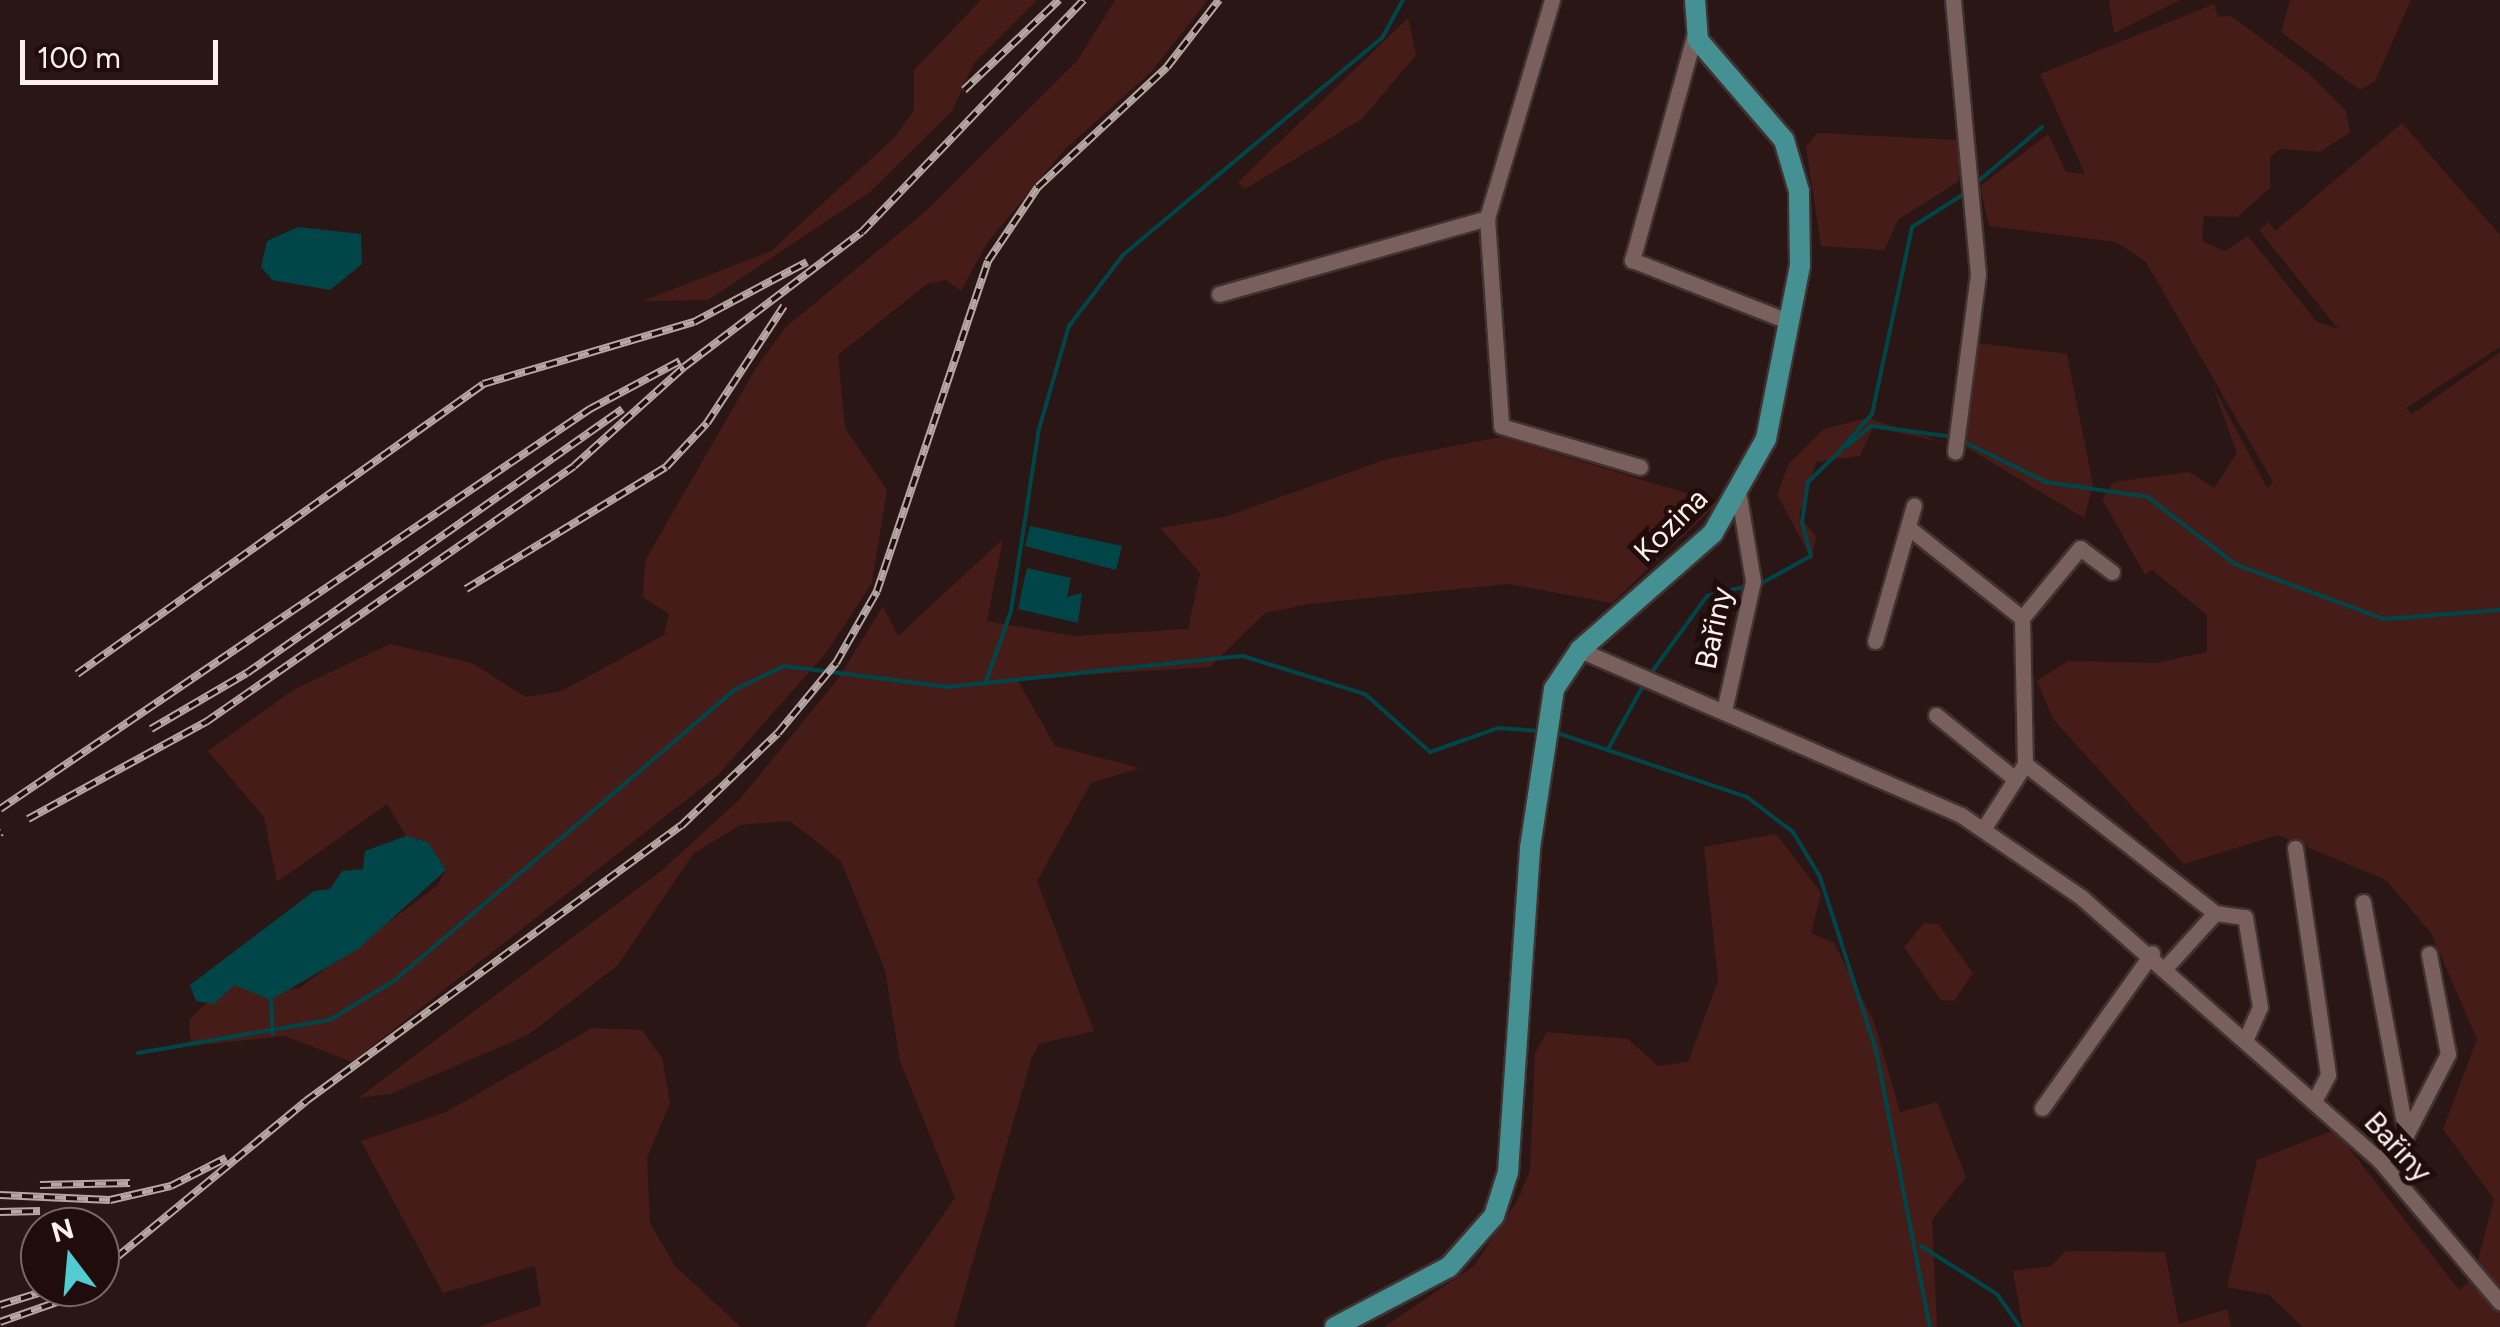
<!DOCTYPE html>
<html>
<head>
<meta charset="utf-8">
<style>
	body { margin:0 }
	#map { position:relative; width:2500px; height:1327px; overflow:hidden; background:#2a1614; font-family:Figtree,sans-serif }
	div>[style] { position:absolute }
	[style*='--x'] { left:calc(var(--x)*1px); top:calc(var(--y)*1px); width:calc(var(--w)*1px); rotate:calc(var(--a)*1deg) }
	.green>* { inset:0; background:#461c18 }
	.water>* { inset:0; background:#004649 }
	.stream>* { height:4px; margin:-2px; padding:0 2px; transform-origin:2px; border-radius:2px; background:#004649 }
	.roads { filter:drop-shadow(2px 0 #403231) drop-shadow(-2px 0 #403231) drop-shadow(0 2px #403231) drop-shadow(0 -2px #403231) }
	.minor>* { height:15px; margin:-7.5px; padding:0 7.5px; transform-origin:7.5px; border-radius:7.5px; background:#79605d }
	.major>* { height:20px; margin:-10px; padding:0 10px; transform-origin:10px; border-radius:10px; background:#459092 }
	.rail>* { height:8px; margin-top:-4px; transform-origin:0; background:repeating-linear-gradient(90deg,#200d0b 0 11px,#b6a6a4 0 22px); box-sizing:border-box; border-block:2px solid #b6a6a4 }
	span { translate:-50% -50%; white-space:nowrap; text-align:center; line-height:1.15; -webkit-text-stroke:10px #200d0b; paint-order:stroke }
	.street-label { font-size:30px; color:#fef0ee }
	.north { position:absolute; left:20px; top:1207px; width:100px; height:100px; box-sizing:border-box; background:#200d0b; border:2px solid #796866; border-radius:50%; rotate:344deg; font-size:28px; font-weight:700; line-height:40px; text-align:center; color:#fef0ee }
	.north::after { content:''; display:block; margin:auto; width:35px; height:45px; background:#51ccd1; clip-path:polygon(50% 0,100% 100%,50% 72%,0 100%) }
	.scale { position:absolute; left:20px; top:40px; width:198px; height:45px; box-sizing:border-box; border:5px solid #fef0ee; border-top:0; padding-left:12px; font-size:30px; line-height:35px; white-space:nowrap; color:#fef0ee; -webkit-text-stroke:8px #200d0b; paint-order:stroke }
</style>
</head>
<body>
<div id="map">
	<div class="green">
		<div style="clip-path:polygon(981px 0,1037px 0,974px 63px,952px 111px,870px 192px,708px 300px,643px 301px,771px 251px,895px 137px,914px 110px,914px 70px)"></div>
		<div style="clip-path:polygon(1115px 0,1208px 0,1151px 72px,1063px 151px,987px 243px,961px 291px,946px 280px,927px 284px,838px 355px,845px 428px,887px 490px,872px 583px,826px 653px,718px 775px,352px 1062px,285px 1036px,191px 1046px,189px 1020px,203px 1006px,234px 985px,298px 989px,437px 886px,446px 870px,428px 842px,406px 836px,387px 804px,277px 882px,264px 817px,208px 751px,293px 690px,390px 644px,472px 663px,526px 697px,562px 691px,664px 635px,669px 614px,643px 597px,645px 561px,756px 368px,786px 327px,926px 211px,1077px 61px)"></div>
		<div style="clip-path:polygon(2109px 0,2180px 0,2114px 33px)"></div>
		<div style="clip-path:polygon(2290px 0,2411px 0,2375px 81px,2360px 90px,2281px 32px)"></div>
		<div style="clip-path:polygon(2214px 4px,2218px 17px,2231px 16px,2307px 72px,2346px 111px,2350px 132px,2320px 152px,2280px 149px,2270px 157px,2270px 188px,2237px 217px,2204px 216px,2202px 241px,2225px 251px,2248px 236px,2317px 322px,2338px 329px,2259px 230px,2268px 222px,2275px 231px,2402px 123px,2500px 235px,2500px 347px,2406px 408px,2412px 414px,2500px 352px,2500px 1327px,2303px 1327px,2269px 1295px,2227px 1287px,2257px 1160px,2335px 1130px,2459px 1290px,2473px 1279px,2494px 1199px,2443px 1129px,2477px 1039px,2431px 933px,2386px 880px,2278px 835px,2184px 864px,2053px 719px,2037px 681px,2068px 661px,2156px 663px,2207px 652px,2207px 615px,2152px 570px,2145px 575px,2102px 499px,2114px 482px,2189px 472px,2214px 488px,2237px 453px,2212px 384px,2267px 488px,2273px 482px,2146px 262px,2116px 242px,1989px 226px,1980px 186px,2048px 134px,2066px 172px,2085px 174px,2040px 74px)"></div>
		<div style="clip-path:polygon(1408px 18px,1416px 55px,1362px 119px,1245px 189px,1238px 182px)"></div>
		<div style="clip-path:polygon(1817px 133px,1958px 140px,1959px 181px,1898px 220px,1884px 250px,1821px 246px,1806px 147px)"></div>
		<div style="clip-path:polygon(1977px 343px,2067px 354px,2093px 485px,2084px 518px,1961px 444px)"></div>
		<div style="clip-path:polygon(1867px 418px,1946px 443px,1873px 427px,1860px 456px,1816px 462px,1799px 516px,1816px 536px,1812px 560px,1777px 494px,1789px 463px,1824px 429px)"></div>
		<div style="clip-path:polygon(1501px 437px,1718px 503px,1612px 603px,1508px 584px,1309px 604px,1265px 613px,1210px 667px,1017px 679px,1055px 746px,1140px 768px,1091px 783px,1037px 881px,1094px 1031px,1039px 1044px,1032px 1057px,954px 1327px,865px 1327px,955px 1198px,900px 1061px,885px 970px,841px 861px,790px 821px,740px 825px,693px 854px,618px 965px,528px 1035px,390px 1094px,358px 1098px,661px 871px,739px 800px,838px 679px,883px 606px,898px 636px,1003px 539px,987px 621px,1073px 636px,1188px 629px,1200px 573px,1160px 528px,1224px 517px,1387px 459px)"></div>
		<div style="clip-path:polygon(1776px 834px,1821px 893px,1811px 933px,1834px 943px,1874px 1022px,1900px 1112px,1937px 1102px,1966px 1177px,1932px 1220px,1937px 1327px,1384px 1327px,1474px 1266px,1517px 1201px,1530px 1171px,1535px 1053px,1547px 1032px,1628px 1039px,1658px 1066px,1688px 1062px,1718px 981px,1704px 847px)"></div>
		<div style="clip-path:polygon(1924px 923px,1938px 924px,1973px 973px,1954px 1001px,1941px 1000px,1904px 947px)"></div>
		<div style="clip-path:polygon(592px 1028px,642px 1030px,662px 1058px,670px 1103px,647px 1158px,650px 1223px,675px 1266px,741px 1327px,478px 1327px,541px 1305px,535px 1266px,443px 1293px,361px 1141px,446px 1112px)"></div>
		<div style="clip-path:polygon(2066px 1251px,2165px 1252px,2179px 1324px,2227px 1309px,2231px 1327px,2023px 1327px,2013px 1271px,2051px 1266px)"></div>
	</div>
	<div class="water">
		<div style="clip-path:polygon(298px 227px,361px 234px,362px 264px,330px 290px,272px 280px,261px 267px,267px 241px)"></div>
		<div style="clip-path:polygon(1030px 526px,1122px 546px,1116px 570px,1025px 546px)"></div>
		<div style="clip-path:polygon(1027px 568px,1071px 578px,1067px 597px,1082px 593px,1078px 623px,1018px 609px)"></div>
		<div style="clip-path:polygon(406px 836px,428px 842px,446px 870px,358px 949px,271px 1000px,234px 985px,214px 1004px,196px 1001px,190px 985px,314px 891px,330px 889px,342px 871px,363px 869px,365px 851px)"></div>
	</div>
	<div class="stream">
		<div style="--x:1975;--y:184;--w:88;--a:-40.4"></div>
		<div style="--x:1960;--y:440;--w:96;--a:26"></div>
		<div style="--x:2046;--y:482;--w:103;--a:8.4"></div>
		<div style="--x:2148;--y:497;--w:110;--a:37.6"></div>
		<div style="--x:2235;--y:564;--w:159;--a:20.3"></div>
		<div style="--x:2384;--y:619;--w:116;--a:-4.4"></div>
		<div style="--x:1847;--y:446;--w:31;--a:-40"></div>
		<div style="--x:1871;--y:426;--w:84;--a:7.5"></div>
		<div style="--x:1837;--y:454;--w:53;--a:-48.8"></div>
		<div style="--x:1872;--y:414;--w:191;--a:-77.9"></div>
		<div style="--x:1912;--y:227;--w:62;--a:-32.4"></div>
		<div style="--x:1760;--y:584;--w:58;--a:-28.8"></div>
		<div style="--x:1811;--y:556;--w:35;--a:-105"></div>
		<div style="--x:1802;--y:522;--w:40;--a:-81.5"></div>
		<div style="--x:1808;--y:482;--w:39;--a:-44"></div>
		<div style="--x:1649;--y:676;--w:99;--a:-54.1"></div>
		<div style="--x:1707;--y:596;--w:41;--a:-14"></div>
		<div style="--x:985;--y:684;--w:77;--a:-70.4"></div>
		<div style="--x:1011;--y:611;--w:184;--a:-81.3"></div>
		<div style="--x:1039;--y:429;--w:107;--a:-73.8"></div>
		<div style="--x:1069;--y:326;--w:89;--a:-52.7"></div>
		<div style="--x:1123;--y:255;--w:338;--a:-40"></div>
		<div style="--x:1382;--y:38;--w:43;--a:-61.1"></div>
		<div style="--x:1557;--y:733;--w:200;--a:18.6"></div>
		<div style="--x:1747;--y:797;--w:58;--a:37.3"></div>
		<div style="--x:1793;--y:832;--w:52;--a:59"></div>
		<div style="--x:1820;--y:877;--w:182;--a:72.1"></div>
		<div style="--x:1876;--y:1050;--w:282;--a:79"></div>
		<div style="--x:1608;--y:749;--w:74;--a:-61"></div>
		<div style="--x:271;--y:1000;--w:34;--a:87"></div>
		<div style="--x:138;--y:1053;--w:195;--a:-9.8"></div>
		<div style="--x:330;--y:1020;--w:76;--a:-31.6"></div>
		<div style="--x:395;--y:980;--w:446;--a:-40.5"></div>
		<div style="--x:734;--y:690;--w:55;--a:-25.6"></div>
		<div style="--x:784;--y:666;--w:164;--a:7.3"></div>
		<div style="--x:947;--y:687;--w:298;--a:-6"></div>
		<div style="--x:1243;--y:656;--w:128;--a:17.3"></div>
		<div style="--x:1365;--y:694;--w:87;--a:41.7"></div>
		<div style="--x:1430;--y:752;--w:72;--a:-19.4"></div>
		<div style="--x:1498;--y:728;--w:40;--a:4.3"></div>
		<div style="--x:1921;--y:1246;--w:90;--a:32.3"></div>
		<div style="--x:1997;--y:1294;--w:40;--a:55.1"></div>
	</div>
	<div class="roads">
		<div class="minor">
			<div style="--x:1552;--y:0;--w:227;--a:106.6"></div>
			<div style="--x:1487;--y:218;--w:208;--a:86.1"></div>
			<div style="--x:1501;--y:426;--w:145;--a:16.4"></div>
			<div style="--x:1953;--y:0;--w:275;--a:84.8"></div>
			<div style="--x:1978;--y:274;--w:179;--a:97.4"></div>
			<div style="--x:1695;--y:33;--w:236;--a:105.5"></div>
			<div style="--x:1632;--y:260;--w:170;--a:21.4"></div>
			<div style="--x:1219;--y:294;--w:279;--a:-15.8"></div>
			<div style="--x:1909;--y:528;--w:144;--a:38.5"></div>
			<div style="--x:1875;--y:641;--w:141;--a:-74"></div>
			<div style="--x:1580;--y:650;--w:415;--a:23.4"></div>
			<div style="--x:1961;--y:815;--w:145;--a:34.3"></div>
			<div style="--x:2081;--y:897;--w:397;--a:41.4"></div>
			<div style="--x:2379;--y:1160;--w:187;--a:49.6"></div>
			<div style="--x:1724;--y:711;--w:133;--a:-77.4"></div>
			<div style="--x:1753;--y:581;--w:86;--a:-99.4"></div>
			<div style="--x:1936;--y:715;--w:102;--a:39"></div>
			<div style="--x:2025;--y:764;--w:241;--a:38.1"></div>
			<div style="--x:2215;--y:913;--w:30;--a:8"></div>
			<div style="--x:2245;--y:917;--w:91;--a:80.5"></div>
			<div style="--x:2260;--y:1007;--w:35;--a:114"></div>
			<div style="--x:1984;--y:828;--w:76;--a:-57.4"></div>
			<div style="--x:2025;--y:764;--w:146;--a:-91.2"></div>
			<div style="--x:2022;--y:618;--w:91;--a:-50.4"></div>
			<div style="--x:2080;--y:548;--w:40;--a:37"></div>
			<div style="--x:2295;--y:848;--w:229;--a:81.7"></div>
			<div style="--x:2328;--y:1075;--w:30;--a:118"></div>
			<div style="--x:2363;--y:902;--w:237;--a:79.5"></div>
			<div style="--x:2406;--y:1135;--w:37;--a:137"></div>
			<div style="--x:2167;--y:966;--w:72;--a:-47.8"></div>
			<div style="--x:2042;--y:1108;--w:190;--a:-54.6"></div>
			<div style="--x:2406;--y:1135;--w:91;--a:-62.6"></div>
			<div style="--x:2448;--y:1054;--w:102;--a:-100.8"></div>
		</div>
		<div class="major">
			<div style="--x:1335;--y:1327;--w:129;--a:-27.8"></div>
			<div style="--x:1449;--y:1267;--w:68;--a:-48.6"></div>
			<div style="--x:1494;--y:1216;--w:46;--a:-72.3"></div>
			<div style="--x:1508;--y:1172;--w:325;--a:-86.1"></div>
			<div style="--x:1530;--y:848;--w:161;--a:-81.4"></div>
			<div style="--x:1554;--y:689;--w:47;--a:-56.3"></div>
			<div style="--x:1580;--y:650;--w:177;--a:-41.3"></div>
			<div style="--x:1713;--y:533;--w:108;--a:-60.6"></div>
			<div style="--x:1766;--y:439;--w:176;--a:-78.9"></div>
			<div style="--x:1800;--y:266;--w:75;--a:-90.8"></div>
			<div style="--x:1799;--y:191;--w:53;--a:-106.4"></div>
			<div style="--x:1784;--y:140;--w:132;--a:-130.7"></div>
			<div style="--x:1698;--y:40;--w:40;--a:-94.3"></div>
		</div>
	</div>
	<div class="rail">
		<div style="--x:964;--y:90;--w:131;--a:-43.5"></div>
		<div style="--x:466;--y:589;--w:234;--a:-31.4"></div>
		<div style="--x:666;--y:467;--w:60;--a:-47"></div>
		<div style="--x:707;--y:423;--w:140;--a:-56.7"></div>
		<div style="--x:77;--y:674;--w:499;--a:-35.5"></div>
		<div style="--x:483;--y:384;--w:220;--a:-16.4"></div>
		<div style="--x:694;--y:322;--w:128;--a:-28"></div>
		<div style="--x:151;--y:729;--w:111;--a:-30.3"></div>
		<div style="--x:247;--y:673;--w:459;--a:-35.1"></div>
		<div style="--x:0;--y:809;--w:713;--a:-34.14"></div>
		<div style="--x:590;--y:409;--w:102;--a:-28.1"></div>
		<div style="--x:28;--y:819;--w:203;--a:-28.6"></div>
		<div style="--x:206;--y:722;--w:448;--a:-34.8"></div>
		<div style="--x:574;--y:466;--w:148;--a:-42"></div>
		<div style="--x:684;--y:367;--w:223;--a:-37.2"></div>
		<div style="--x:862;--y:232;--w:321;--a:-46.3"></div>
		<div style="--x:0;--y:833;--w:2;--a:-27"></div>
		<div style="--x:40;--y:1185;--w:90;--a:-1.3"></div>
		<div style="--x:0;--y:1195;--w:110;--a:2.6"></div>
		<div style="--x:110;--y:1200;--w:63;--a:-12.9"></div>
		<div style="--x:171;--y:1186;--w:62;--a:-27"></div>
		<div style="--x:0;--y:1212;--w:40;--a:-1.4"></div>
		<div style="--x:100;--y:1271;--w:267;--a:-39.5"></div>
		<div style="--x:306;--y:1101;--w:465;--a:-36.3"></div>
		<div style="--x:681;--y:826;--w:134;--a:-43.8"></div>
		<div style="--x:778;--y:733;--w:91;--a:-50.4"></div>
		<div style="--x:836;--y:663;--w:83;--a:-60.3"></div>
		<div style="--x:877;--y:591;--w:348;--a:-71.4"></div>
		<div style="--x:988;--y:261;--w:89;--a:-56"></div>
		<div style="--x:1038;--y:187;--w:176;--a:-42.9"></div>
		<div style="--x:1167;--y:67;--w:85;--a:-52.2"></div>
		<div style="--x:0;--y:1305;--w:61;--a:-17.2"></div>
		<div style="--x:0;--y:1322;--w:106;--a:-19.3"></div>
	</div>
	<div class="street-label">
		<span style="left:1671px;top:525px;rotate:-45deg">Kozina</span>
		<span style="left:1714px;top:628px;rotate:-78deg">Bařiny</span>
		<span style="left:2398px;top:1147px;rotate:47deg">Bařiny</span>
	</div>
	<div class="north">N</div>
	<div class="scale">100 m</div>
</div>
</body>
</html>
